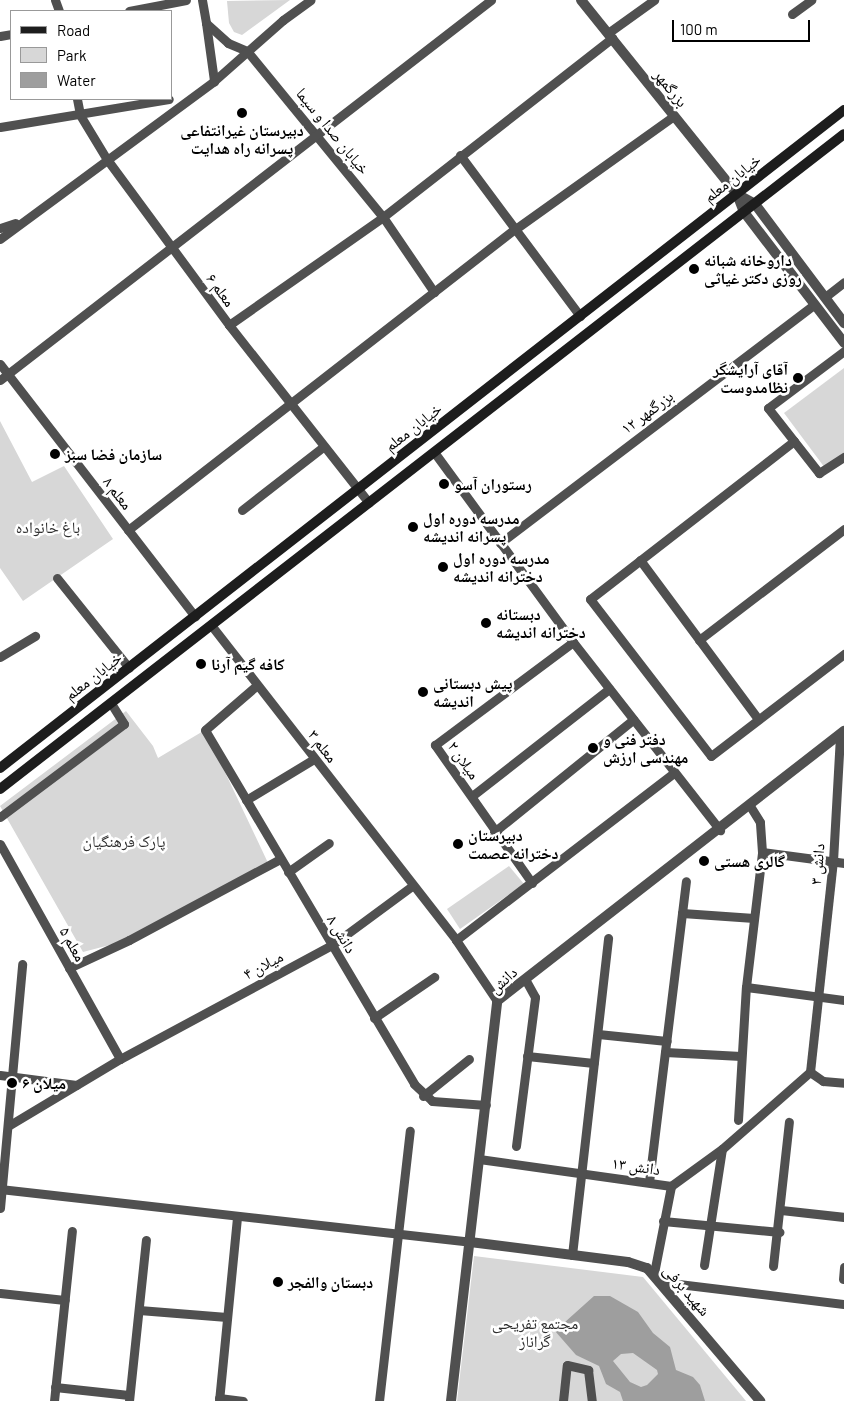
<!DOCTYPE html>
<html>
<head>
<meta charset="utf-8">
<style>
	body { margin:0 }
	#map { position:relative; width:844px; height:1401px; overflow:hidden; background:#fff; font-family:Barlow,"Noto Naskh Arabic",sans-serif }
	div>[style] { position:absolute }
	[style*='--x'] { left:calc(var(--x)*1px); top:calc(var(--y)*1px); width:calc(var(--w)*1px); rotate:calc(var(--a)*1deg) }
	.green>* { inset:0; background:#d7d7d7 }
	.water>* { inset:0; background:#9e9e9e }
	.minor>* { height:9px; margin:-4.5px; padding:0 4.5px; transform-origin:4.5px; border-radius:4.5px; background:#505050 }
	.tertiary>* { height:10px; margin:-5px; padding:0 5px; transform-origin:5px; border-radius:5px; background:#505050 }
	.secondary>* { height:10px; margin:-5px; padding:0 5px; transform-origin:5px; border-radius:5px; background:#1d1d1d }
	.dots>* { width:14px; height:14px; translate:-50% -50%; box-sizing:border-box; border:2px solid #fff; border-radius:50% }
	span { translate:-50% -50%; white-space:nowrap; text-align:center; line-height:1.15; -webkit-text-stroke:5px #fff; paint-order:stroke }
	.street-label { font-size:16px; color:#000 }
	.poi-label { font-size:16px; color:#000; font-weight:700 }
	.left { translate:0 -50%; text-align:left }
	.right { translate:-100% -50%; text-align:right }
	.park-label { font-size:16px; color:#2e2e2e }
	.legend { position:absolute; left:10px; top:10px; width:162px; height:90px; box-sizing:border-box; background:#fff; border:1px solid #999; margin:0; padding:6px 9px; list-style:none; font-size:15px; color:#000 }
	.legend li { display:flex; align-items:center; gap:10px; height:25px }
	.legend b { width:25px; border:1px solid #999 }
	.scale { position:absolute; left:672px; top:20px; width:138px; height:22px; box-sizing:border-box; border:2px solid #000; border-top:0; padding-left:6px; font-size:15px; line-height:18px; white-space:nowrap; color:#000; -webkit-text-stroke:4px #fff; paint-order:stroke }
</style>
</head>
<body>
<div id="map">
	<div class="green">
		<div style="clip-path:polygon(290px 0,242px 35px,234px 32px,229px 23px,227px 1px)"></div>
		<div style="clip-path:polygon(844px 368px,844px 453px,825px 468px,784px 413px)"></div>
		<div style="clip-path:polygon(0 421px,32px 482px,64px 466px,113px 539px,23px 601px,0 568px)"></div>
		<div style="clip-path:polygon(126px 711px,153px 746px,158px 758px,205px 730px,269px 865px,129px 940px,83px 952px,0 806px)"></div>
		<div style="clip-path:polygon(509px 866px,524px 884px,460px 929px,447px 909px)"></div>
		<div style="clip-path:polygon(474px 1256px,643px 1277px,746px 1401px,457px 1401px)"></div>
	</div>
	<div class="water">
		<div style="clip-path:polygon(evenodd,594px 1296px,610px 1296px,638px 1312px,653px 1333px,670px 1347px,676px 1370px,693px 1377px,700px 1385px,705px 1401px,623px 1401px,620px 1392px,606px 1384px,599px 1366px,576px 1355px,555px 1331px,594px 1296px,633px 1353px,657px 1370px,658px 1374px,647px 1385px,641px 1387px,630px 1382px,613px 1361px,621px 1354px,633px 1353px)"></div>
	</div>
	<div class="minor">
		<div style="--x:55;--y:0;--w:12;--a:70"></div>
		<div style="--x:202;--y:0;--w:23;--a:80"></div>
		<div style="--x:206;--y:23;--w:30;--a:42"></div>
		<div style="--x:228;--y:43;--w:21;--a:23"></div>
		<div style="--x:247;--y:51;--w:215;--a:50.7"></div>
		<div style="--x:383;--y:217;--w:91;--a:55.8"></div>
		<div style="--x:129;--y:11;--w:58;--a:-10.9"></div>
		<div style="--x:792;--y:14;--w:24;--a:-36"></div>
		<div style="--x:206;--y:23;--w:59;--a:82.1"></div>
		<div style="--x:608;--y:33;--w:57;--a:-35.7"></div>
		<div style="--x:0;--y:36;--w:11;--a:-10"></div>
		<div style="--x:77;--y:99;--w:16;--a:79"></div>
		<div style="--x:80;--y:115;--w:50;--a:58.8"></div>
		<div style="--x:106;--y:158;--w:207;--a:53.6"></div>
		<div style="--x:229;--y:325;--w:226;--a:51.8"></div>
		<div style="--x:0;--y:127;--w:171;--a:-9.4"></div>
		<div style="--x:460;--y:155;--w:201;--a:53.3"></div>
		<div style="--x:0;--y:228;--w:16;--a:-18"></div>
		<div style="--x:0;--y:239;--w:266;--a:-36.4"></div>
		<div style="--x:214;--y:81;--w:92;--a:-41.5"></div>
		<div style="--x:283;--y:20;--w:34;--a:-36"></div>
		<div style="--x:825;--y:297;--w:24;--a:-38"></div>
		<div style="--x:229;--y:325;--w:188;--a:-35"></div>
		<div style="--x:383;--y:217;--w:291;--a:-38"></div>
		<div style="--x:844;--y:351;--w:95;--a:143.1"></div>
		<div style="--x:768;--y:408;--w:83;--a:51.9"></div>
		<div style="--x:819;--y:473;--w:30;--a:-33"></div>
		<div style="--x:0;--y:364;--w:319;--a:52.3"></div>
		<div style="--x:0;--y:380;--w:621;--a:-37.74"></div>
		<div style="--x:794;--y:441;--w:258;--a:142.2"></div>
		<div style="--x:590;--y:599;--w:198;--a:52.4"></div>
		<div style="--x:711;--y:756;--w:168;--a:-37.5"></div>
		<div style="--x:434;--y:452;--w:235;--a:53.8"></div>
		<div style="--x:573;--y:642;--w:239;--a:52"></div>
		<div style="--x:242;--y:510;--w:103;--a:-37.9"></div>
		<div style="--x:128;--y:530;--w:489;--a:-37.9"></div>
		<div style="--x:514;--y:230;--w:196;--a:-35.5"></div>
		<div style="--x:500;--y:543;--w:393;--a:-37.2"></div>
		<div style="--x:640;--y:560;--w:198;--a:53.4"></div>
		<div style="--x:57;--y:578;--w:115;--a:51.3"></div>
		<div style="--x:211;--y:625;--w:399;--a:52.1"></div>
		<div style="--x:456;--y:940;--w:73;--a:56.1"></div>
		<div style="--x:699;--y:640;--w:183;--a:-37.4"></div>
		<div style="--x:0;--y:657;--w:41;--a:-31"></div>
		<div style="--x:256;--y:686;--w:67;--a:139.2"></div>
		<div style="--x:205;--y:730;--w:411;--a:59.4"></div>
		<div style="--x:414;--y:1084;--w:25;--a:43"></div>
		<div style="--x:432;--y:1101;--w:54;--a:4.2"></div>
		<div style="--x:472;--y:796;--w:174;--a:-38"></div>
		<div style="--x:246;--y:800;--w:79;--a:-31.1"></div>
		<div style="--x:0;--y:817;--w:155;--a:-36.9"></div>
		<div style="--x:124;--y:724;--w:25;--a:-122"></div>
		<div style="--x:494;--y:832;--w:179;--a:-38.9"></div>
		<div style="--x:0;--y:844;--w:246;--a:60.8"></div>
		<div style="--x:762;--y:852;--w:83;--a:7.6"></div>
		<div style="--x:288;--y:872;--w:50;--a:-35.3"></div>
		<div style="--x:532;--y:883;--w:169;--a:-125.1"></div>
		<div style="--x:435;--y:745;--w:172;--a:-36.7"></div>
		<div style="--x:682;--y:913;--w:72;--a:4"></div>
		<div style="--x:456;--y:940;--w:275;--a:-37.5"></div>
		<div style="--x:69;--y:968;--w:66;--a:-25"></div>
		<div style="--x:129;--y:940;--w:171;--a:-28.2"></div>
		<div style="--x:746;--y:987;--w:99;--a:7.6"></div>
		<div style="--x:374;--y:1018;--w:73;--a:-34.3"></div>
		<div style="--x:598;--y:1034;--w:69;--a:5.8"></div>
		<div style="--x:665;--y:1052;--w:76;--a:3"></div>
		<div style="--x:527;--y:1056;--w:67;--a:6"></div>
		<div style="--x:810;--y:1072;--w:212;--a:-83.8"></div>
		<div style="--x:833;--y:861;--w:127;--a:-86.8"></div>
		<div style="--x:810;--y:1072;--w:16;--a:35"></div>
		<div style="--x:823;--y:1081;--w:21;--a:5"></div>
		<div style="--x:0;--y:1075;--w:77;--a:7.5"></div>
		<div style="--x:423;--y:1096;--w:59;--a:-38.8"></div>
		<div style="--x:738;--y:1120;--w:133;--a:-86.6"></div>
		<div style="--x:746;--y:987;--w:136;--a:-83.2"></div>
		<div style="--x:762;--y:852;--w:30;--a:-94"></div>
		<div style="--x:760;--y:822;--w:19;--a:-122"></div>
		<div style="--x:8;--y:1126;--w:131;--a:-30.9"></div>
		<div style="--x:120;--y:1059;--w:241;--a:-28.3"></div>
		<div style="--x:332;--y:945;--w:99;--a:-36.4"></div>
		<div style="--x:516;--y:1146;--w:150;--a:-82.7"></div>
		<div style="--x:535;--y:997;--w:21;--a:-119"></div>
		<div style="--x:479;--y:1159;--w:194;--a:8"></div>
		<div style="--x:671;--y:1186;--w:63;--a:-36"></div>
		<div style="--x:722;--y:1149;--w:117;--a:-41.2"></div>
		<div style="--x:649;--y:1182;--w:303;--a:-83"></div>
		<div style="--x:0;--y:1189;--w:473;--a:6.4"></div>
		<div style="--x:0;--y:1208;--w:245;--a:-84.8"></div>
		<div style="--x:781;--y:1210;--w:63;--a:6.3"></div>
		<div style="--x:663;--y:1221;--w:117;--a:5.4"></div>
		<div style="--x:572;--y:1255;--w:319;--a:-83.5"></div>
		<div style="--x:704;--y:1265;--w:117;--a:-81.2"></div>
		<div style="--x:773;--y:1266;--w:145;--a:-83.7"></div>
		<div style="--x:654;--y:1273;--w:89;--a:-78.9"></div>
		<div style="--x:843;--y:1279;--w:12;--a:-85"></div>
		<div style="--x:662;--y:1282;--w:183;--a:6.9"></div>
		<div style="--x:0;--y:1293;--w:65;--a:6.1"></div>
		<div style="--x:139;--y:1310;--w:88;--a:4.5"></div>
		<div style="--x:55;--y:1387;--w:74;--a:6.2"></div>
		<div style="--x:219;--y:1398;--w:24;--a:7"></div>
		<div style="--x:54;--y:1401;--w:171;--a:-84"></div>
		<div style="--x:129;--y:1401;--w:162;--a:-84"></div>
		<div style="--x:219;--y:1401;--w:186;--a:-84.4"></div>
		<div style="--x:379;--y:1401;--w:272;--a:-83.5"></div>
		<div style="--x:563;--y:1401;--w:36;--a:-84"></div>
		<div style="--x:567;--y:1365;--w:22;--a:13"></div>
		<div style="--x:588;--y:1370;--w:31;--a:83"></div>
	</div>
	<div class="tertiary">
		<div style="--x:581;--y:0;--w:249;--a:51.2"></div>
		<div style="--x:737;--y:194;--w:19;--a:69"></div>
		<div style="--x:744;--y:212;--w:165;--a:52.6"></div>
		<div style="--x:737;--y:194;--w:21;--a:29"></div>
		<div style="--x:755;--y:204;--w:149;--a:53.2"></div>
		<div style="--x:470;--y:1242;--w:159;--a:7.2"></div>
		<div style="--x:628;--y:1262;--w:20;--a:18"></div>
		<div style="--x:647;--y:1268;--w:175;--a:49.6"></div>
		<div style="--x:451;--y:1401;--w:403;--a:-83.4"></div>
		<div style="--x:497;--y:1001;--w:440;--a:-37.9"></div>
	</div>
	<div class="secondary">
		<div style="--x:0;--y:768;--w:1070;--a:-37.94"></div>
		<div style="--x:0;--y:789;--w:1068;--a:-37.81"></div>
	</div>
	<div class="dots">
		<div style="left:242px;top:113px;background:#000"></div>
		<div style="left:694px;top:269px;background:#000"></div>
		<div style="left:798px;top:378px;background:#000"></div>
		<div style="left:55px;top:454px;background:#000"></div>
		<div style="left:444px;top:484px;background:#000"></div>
		<div style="left:413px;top:527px;background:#000"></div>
		<div style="left:443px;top:567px;background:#000"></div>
		<div style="left:486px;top:623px;background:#000"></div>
		<div style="left:201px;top:664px;background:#000"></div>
		<div style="left:423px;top:692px;background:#000"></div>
		<div style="left:593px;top:748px;background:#000"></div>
		<div style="left:458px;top:844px;background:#000"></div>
		<div style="left:704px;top:861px;background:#000"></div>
		<div style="left:12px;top:1083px;background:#000"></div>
		<div style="left:278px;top:1282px;background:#000"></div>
	</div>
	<div class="street-label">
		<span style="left:671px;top:88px;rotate:51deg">بزرگمهر</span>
		<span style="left:333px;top:131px;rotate:51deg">خیابان صدا و سیما</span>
		<span style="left:732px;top:178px;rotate:-38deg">خیابان معلم</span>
		<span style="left:221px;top:290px;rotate:54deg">معلم ۶</span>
		<span style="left:647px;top:412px;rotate:-37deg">بزرگمهر ۱۲</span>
		<span style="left:413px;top:427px;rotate:-38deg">خیابان معلم</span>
		<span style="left:118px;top:493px;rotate:52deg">معلم ۸</span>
		<span style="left:93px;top:676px;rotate:-38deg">خیابان معلم</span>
		<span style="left:323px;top:746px;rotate:52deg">معلم ۳</span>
		<span style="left:464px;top:760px;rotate:55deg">میلان ۲</span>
		<span style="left:817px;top:864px;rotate:-85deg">دانش ۳</span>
		<span style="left:342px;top:934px;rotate:59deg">دانش ۸</span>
		<span style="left:73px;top:944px;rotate:61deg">معلم ۵</span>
		<span style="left:263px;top:965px;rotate:-28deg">میلان ۴</span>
		<span style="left:503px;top:980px;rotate:-43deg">دانش</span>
		<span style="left:636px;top:1166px;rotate:8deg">دانش ۱۳</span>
		<span style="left:687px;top:1290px;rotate:49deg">شهید برفی</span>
	</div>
	<div class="poi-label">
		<span style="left:242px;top:139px">دبیرستان غیرانتفاعی<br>پسرانه راه هدایت</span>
		<span class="left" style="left:704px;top:269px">داروخانه شبانه<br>روزی دکتر غیاثی</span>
		<span class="right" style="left:788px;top:378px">آقای آرایشگر<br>نظامدوست</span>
		<span class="left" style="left:65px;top:454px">سازمان فضا سبز</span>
		<span class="left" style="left:454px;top:484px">رستوران آسو</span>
		<span class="left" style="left:423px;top:527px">مدرسه دوره اول<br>پسرانه اندیشه</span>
		<span class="left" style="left:453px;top:567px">مدرسه دوره اول<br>دخترانه اندیشه</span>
		<span class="left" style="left:496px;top:623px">دبستانه<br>دخترانه اندیشه</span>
		<span class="left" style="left:211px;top:664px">کافه گیم آرنا</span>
		<span class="left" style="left:433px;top:692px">پیش دبستانی<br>اندیشه</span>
		<span class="left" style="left:603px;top:748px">دفتر فنی و<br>مهندسی ارزش</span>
		<span class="left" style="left:468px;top:844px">دبیرستان<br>دخترانه عصمت</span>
		<span class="left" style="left:714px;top:861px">گالری هستی</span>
		<span class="left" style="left:22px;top:1083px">میلان ۶</span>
		<span class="left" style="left:288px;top:1282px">دبستان والفجر</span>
	</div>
	<div class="park-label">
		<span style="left:48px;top:527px">باغ خانواده</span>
		<span style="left:124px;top:841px">پارک فرهنگیان</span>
		<span style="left:535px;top:1332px">مجتمع تفریحی<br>گراناز</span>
	</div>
	<ul class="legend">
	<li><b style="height:6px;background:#1d1d1d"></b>Road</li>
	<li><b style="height:14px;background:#d7d7d7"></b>Park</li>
	<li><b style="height:14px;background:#9e9e9e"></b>Water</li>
	</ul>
	<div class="scale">100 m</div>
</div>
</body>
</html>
